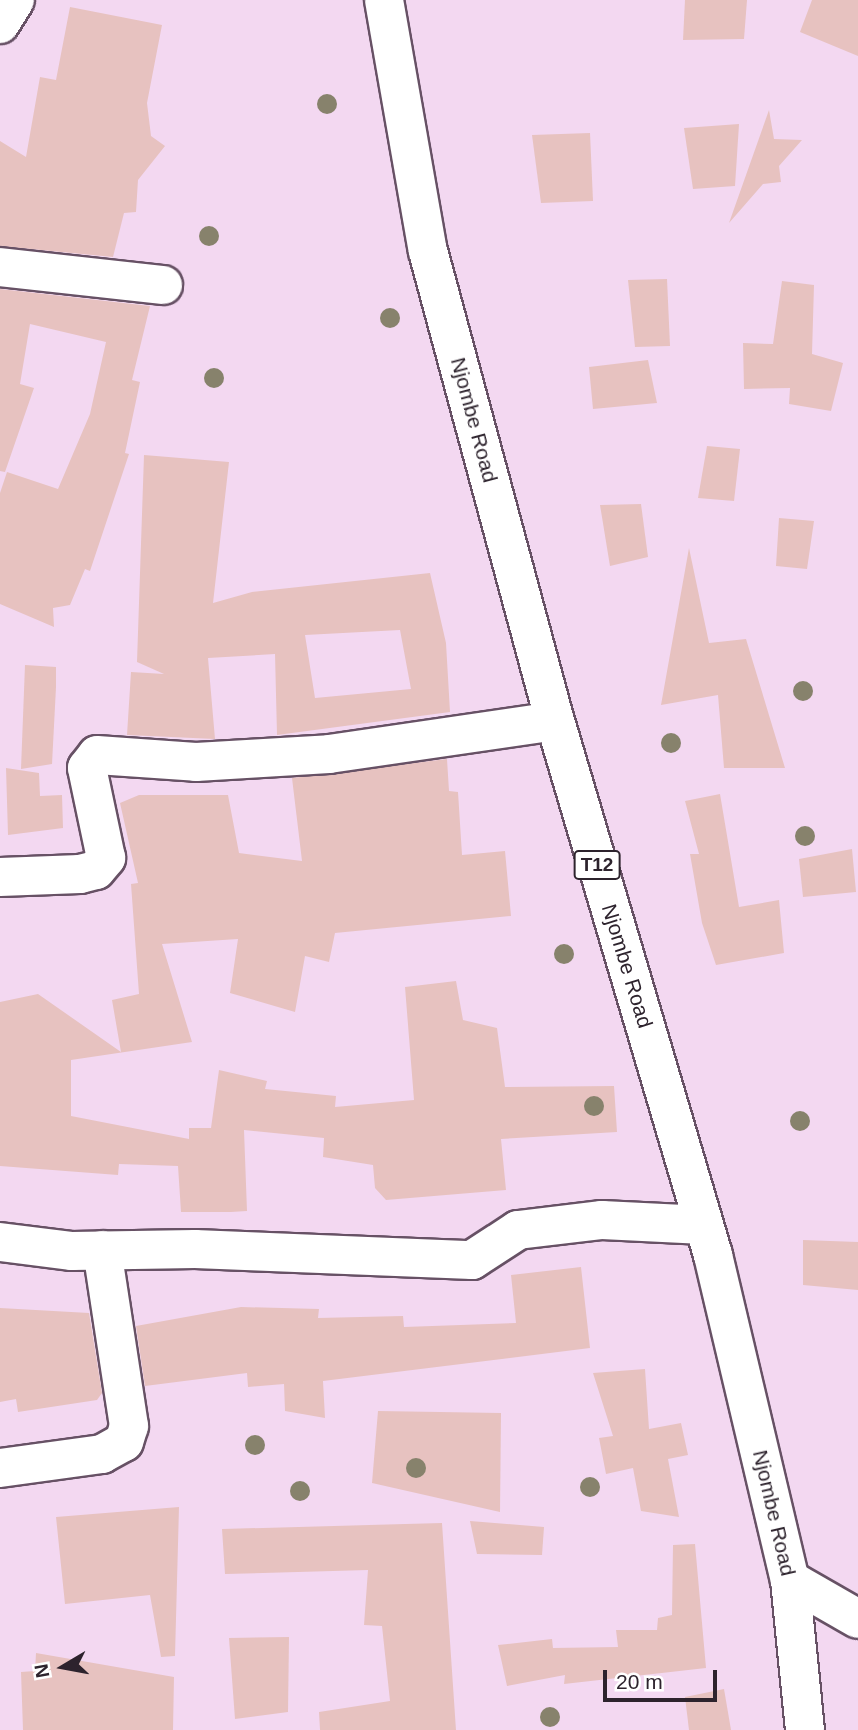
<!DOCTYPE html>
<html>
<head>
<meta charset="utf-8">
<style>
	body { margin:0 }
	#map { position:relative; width:858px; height:1730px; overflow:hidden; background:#f3d8f1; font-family:Helvetica,sans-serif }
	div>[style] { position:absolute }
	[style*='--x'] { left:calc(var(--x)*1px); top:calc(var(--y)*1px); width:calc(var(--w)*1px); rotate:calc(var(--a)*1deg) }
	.building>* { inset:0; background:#e7c2c0 }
	.roads { filter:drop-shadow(2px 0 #675165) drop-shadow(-2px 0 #675165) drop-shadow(0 2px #675165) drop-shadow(0 -2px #675165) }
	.minor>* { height:38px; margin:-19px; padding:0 19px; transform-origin:19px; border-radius:19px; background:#fff }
	.major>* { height:38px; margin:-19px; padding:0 19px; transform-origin:19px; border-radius:19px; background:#fff }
	.highway>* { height:38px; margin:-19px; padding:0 19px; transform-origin:19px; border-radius:19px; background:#fff }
	.trees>* { width:20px; height:20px; margin:-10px; border-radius:50%; background:#87826c }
	span { translate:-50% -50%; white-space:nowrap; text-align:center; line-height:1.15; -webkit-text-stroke:7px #fff; paint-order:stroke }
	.shield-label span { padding:2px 5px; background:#fff; border:2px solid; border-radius:5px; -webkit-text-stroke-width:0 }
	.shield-label { font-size:19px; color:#2d232d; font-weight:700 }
	.street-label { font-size:21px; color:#2d232d }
	.north { position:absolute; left:28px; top:1632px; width:70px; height:70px; -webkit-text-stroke:5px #fff; paint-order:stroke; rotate:260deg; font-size:19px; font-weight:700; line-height:28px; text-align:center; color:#2d232d }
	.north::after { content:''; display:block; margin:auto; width:24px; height:32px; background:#2d232d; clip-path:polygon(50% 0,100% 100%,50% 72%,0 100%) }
	.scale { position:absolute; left:603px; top:1670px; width:114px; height:32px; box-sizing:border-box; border:4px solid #2d232d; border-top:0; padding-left:9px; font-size:21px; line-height:24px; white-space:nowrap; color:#2d232d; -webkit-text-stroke:5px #fff; paint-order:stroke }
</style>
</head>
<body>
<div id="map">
	<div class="building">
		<div style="clip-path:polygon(685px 0,747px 0,744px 39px,683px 40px)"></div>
		<div style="clip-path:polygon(812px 0,858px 0,858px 56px,800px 32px)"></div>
		<div style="clip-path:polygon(70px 7px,162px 25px,147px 103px,151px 136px,165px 146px,138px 180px,136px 212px,124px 213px,113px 257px,0 246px,0 141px,26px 157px,40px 77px,56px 80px)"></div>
		<div style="clip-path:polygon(769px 110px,774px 139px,802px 140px,779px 166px,781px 182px,763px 184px,729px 223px)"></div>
		<div style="clip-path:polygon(739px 124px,735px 186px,693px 189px,684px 128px)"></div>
		<div style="clip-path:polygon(590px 133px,593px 201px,541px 203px,532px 135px)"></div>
		<div style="clip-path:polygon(667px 279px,670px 346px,635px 347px,628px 280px)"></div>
		<div style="clip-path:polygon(782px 281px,814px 285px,812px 354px,843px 363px,831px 411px,789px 404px,790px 388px,744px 389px,743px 343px,773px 344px)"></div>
		<div style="clip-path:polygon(0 289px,150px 306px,132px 380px,140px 382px,125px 453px,129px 454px,90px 571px,85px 569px,70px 605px,53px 608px,54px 627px,0 604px,0 493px,7px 472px,58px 489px,90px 414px,106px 342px,30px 324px,20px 384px,34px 388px,5px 472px,0 471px)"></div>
		<div style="clip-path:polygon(648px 360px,657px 403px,593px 409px,589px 367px)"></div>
		<div style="clip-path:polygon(707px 446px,740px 449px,734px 501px,698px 498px)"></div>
		<div style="clip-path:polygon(evenodd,144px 455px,229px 462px,213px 603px,252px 592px,430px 573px,446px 643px,450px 712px,277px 735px,275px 654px,208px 658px,215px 739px,127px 735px,131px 672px,164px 674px,137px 662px,144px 455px,400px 630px,411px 689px,315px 698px,305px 635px,400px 630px)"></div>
		<div style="clip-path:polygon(641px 504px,648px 557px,610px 566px,600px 505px)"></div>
		<div style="clip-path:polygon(779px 518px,814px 521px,807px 569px,776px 566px)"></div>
		<div style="clip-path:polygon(689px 548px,709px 643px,746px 639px,785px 768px,724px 768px,718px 695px,661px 705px)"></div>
		<div style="clip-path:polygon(25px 665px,56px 667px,56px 687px,52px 764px,21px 769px)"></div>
		<div style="clip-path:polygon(447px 759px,449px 791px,458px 792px,462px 855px,505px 851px,511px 916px,335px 933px,329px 962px,305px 956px,295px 1012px,230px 993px,238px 939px,162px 944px,192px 1042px,71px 1060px,71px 1116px,189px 1139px,189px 1128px,211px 1128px,219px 1070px,267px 1081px,265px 1089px,336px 1096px,335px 1107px,414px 1100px,405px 987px,456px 981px,463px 1020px,497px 1028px,505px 1087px,614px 1086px,617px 1132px,501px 1139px,506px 1190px,386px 1200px,375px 1188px,373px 1165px,323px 1157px,324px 1138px,244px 1130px,247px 1211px,231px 1212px,181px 1212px,178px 1166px,119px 1164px,118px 1175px,0 1166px,0 1002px,38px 994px,121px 1052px,112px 1000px,139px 994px,131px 884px,138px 883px,120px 803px,139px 795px,228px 795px,239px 853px,302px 861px,292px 778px)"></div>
		<div style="clip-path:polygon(6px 768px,39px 773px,40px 796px,62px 795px,63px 828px,8px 835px)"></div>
		<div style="clip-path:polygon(720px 794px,739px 907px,779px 900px,784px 953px,716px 965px,702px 923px,690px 854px,699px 854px,685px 801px)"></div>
		<div style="clip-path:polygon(852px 849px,856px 892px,803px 897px,799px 859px)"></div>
		<div style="clip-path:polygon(803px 1240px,858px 1242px,858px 1290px,803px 1285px)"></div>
		<div style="clip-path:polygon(581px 1267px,590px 1348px,323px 1381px,325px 1418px,285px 1411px,284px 1384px,248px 1387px,247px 1373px,145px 1386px,136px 1326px,241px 1307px,319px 1309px,318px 1318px,403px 1316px,404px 1327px,516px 1323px,511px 1275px)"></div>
		<div style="clip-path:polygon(0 1308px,89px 1313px,102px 1393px,97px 1400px,18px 1412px,16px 1399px,0 1402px)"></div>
		<div style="clip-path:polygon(645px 1369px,649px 1429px,681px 1423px,688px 1455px,668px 1459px,679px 1517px,641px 1511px,633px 1468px,606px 1474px,599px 1438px,613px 1436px,593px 1373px)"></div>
		<div style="clip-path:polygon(378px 1411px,501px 1413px,500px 1512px,372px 1483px)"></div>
		<div style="clip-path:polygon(179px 1507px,175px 1656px,161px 1657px,150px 1595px,65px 1604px,56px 1517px)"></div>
		<div style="clip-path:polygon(470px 1521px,544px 1527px,542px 1555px,477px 1554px)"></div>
		<div style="clip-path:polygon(442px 1523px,456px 1730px,320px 1730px,319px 1712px,390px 1701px,382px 1626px,364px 1625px,368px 1570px,225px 1574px,222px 1529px)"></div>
		<div style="clip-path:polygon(695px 1544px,706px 1668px,564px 1684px,565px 1675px,507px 1686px,498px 1645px,552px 1639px,553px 1648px,618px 1647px,616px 1630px,657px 1630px,658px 1618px,672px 1615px,673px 1545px)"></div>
		<div style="clip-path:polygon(289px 1637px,288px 1712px,235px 1719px,229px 1638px)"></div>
		<div style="clip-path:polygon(36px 1653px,174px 1677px,173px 1730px,23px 1730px,21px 1672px,35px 1671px)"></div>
		<div style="clip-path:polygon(724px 1689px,731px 1730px,689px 1730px,685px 1697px)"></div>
	</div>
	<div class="roads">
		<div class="minor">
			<div style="--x:0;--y:24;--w:28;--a:-58"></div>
			<div style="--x:0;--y:267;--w:164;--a:6.3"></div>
			<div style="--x:0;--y:877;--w:80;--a:-2.1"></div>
			<div style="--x:80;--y:874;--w:16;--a:-14"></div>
			<div style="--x:96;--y:870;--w:16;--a:-50"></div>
			<div style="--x:106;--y:858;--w:92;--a:-101.9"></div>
			<div style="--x:87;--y:768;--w:16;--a:-52"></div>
			<div style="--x:97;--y:755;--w:99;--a:4"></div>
			<div style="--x:196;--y:762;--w:133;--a:-3.4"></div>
			<div style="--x:329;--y:754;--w:228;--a:-8.3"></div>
			<div style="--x:0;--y:1242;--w:73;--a:7.1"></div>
			<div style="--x:72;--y:1251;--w:123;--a:-0.9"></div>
			<div style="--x:195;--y:1249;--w:277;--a:2.3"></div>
			<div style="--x:472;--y:1260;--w:55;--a:-33.1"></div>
			<div style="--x:518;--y:1230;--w:85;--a:-6.8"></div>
			<div style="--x:602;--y:1220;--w:102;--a:2.8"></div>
			<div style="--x:0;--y:1468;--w:103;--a:-7.8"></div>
			<div style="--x:102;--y:1454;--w:25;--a:-29"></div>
			<div style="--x:124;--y:1442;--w:17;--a:-73"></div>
			<div style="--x:129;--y:1426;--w:178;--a:-98.7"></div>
		</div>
		<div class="major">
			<div style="--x:790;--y:1580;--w:78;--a:29.8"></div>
		</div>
		<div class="highway">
			<div style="--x:384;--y:0;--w:255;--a:80.1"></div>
			<div style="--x:428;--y:251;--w:487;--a:74.9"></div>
			<div style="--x:555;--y:721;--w:557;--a:73.52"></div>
			<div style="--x:713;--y:1255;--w:334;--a:76.7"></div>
			<div style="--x:790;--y:1580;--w:151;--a:84.3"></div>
		</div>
	</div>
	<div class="trees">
		<div style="left:327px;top:104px"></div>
		<div style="left:209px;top:236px"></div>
		<div style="left:390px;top:318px"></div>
		<div style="left:214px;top:378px"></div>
		<div style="left:803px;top:691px"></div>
		<div style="left:671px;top:743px"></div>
		<div style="left:805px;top:836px"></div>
		<div style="left:564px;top:954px"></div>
		<div style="left:594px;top:1106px"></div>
		<div style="left:800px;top:1121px"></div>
		<div style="left:255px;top:1445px"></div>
		<div style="left:416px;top:1468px"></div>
		<div style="left:590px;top:1487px"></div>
		<div style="left:300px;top:1491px"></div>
		<div style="left:550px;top:1717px"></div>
	</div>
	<div class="shield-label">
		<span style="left:597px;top:865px">T12</span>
	</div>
	<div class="street-label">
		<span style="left:474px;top:420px;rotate:75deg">Njombe Road</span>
		<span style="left:627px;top:966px;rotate:73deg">Njombe Road</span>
		<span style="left:774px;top:1513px;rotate:77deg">Njombe Road</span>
	</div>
	<div class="north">N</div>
	<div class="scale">20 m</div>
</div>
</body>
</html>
